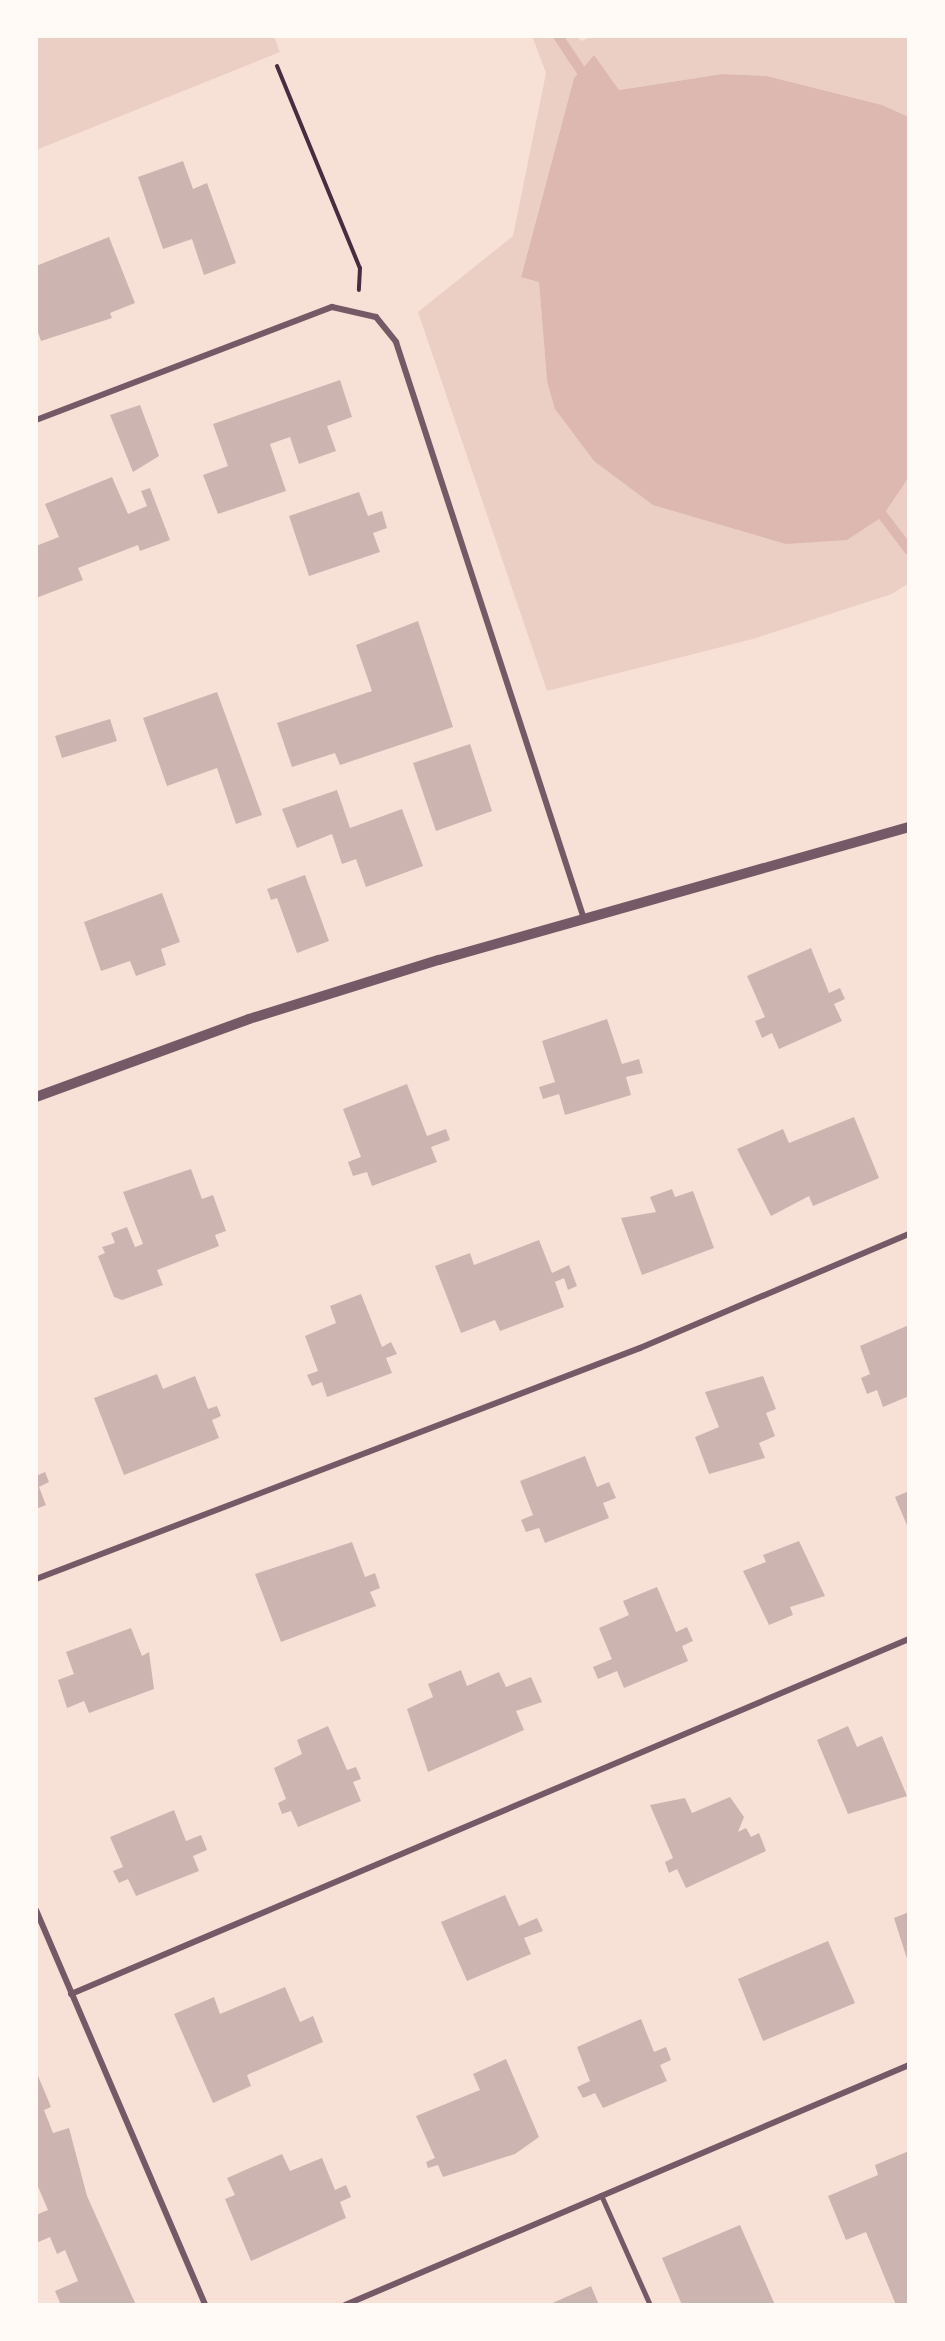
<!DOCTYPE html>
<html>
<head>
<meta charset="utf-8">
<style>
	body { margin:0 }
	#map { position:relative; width:945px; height:2341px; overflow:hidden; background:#f7e1d7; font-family:Ubuntu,sans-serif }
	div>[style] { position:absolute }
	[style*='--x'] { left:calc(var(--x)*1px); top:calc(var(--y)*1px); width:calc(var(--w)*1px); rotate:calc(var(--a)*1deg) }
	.green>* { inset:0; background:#ebcfc5 }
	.water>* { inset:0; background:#dcb8b0 }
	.stream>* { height:10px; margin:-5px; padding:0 5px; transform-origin:5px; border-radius:5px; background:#dcb8b0 }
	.building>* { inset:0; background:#ccb4b1 }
	.path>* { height:4px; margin:-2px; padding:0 2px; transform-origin:2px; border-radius:2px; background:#4a2c40 }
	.pedestrian>* { height:5px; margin:-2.5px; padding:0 2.5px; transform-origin:2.5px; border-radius:2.5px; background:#755966 }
	.minor>* { height:6px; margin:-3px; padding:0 3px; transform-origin:3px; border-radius:3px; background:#755966 }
	.tertiary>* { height:10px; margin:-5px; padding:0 5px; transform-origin:5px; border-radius:5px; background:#755966 }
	span { translate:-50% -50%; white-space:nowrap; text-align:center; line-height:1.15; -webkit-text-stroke:4.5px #fffaf5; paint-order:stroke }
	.frame { position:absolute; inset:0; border:38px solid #fffaf5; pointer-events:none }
</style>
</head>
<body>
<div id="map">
	<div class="green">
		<div style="clip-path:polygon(36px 36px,274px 36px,280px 52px,36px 150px)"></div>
		<div style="clip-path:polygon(532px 36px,577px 36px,581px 41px,593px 36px,909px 36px,909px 117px,882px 105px,767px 76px,722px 74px,619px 90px,593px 56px,574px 78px,521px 276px,539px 281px,547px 381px,594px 461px,882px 517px,909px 477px,909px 583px,892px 594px,753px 639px,547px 691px,418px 312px,513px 236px,546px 73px)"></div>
	</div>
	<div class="water">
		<div style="clip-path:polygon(594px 55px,619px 90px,722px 74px,767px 76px,882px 105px,909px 117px,909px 477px,882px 517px,847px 540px,786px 544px,653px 505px,594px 461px,555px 409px,547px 381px,539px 282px,521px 277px,574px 78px)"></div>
	</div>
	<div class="stream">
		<div style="--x:558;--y:36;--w:54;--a:56.3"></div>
		<div style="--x:875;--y:505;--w:56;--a:52.9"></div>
	</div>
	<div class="building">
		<div style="clip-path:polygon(183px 161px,193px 189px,207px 183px,236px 263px,204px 275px,192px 239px,163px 249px,138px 177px)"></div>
		<div style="clip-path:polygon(109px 237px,135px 303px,110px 313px,112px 318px,41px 341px,36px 327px,36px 266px)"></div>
		<div style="clip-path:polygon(340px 380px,352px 417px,327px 426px,336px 451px,299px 464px,290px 437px,270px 444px,286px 491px,218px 514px,203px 475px,228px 466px,213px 424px)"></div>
		<div style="clip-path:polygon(140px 405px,159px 456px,133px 472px,110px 415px)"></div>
		<div style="clip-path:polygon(112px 477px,128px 514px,147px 506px,141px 491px,150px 488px,170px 540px,140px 551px,138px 545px,78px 568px,83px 580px,36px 598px,36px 546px,59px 537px,45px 504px)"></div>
		<div style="clip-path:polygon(359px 492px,368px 516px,382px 511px,387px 528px,373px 533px,380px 552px,309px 576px,289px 516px)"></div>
		<div style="clip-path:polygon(418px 621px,453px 727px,340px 765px,335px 753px,292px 767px,277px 723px,372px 691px,356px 645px)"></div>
		<div style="clip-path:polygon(217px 692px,262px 815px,236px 824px,217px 768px,167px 786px,143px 718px)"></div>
		<div style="clip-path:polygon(110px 719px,117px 741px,62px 758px,55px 736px)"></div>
		<div style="clip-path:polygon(470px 744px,492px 811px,436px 831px,413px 763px)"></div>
		<div style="clip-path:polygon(337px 790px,350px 828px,402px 809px,423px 866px,366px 887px,356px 859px,342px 864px,332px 834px,297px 848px,282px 809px)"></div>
		<div style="clip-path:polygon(305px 875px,329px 941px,297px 953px,277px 898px,271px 900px,267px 889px)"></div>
		<div style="clip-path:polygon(162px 893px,180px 942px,161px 949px,166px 965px,136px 976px,130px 961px,101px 971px,84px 922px)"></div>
		<div style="clip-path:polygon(811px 948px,829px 993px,840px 988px,845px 999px,834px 1004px,842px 1021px,779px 1049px,772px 1033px,762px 1038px,755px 1021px,765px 1017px,747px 976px)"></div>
		<div style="clip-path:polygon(607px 1019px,622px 1064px,639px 1059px,643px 1073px,626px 1077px,631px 1095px,565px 1115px,559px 1094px,543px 1099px,539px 1087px,555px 1082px,542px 1041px)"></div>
		<div style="clip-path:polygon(407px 1084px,427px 1136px,446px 1129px,450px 1140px,431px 1147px,437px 1162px,372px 1186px,367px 1172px,353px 1176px,348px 1162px,361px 1157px,343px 1109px)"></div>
		<div style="clip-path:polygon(854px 1117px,879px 1178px,813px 1206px,809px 1196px,771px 1216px,737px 1149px,783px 1129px,789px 1143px)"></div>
		<div style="clip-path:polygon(191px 1169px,202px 1199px,213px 1195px,226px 1231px,215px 1235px,219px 1246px,157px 1270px,163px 1285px,122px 1300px,114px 1297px,98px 1256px,105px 1253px,102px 1247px,115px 1243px,111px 1233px,127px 1227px,135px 1247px,143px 1244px,123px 1192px)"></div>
		<div style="clip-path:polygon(672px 1189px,675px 1197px,693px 1191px,714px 1248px,642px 1275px,621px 1218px,656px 1212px,650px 1197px)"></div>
		<div style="clip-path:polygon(539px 1240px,552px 1273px,569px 1265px,577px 1286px,568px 1290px,564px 1278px,555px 1282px,564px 1307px,500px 1331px,495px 1320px,461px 1333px,435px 1266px,470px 1253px,474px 1265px)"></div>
		<div style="clip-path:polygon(361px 1294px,382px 1347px,391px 1342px,397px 1354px,386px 1358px,392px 1373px,327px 1397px,322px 1382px,312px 1386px,307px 1375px,318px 1371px,305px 1336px,336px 1323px,330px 1306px)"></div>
		<div style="clip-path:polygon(909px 1325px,909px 1396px,883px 1407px,877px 1390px,867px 1394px,861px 1378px,870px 1374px,860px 1346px)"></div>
		<div style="clip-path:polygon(157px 1374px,163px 1389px,195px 1376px,208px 1409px,217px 1406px,221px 1416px,212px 1420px,219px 1438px,124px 1475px,94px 1398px)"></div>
		<div style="clip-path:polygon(763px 1376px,776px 1409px,766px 1413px,775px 1436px,759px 1443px,765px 1458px,709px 1474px,695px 1437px,719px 1427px,705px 1392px)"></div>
		<div style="clip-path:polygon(585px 1456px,597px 1487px,609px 1482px,616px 1498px,603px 1503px,609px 1518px,545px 1543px,539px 1528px,526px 1532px,521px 1520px,533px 1515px,520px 1481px)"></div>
		<div style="clip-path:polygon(45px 1472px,49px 1482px,39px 1487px,46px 1505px,36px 1509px,36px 1476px)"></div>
		<div style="clip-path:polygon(909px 1491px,909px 1530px,895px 1497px)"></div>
		<div style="clip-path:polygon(799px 1541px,825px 1596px,790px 1607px,793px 1615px,769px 1625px,743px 1571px,766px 1562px,763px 1555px)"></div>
		<div style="clip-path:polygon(352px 1542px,365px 1577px,375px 1573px,380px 1588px,370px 1592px,376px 1606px,281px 1642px,255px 1574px)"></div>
		<div style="clip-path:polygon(657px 1587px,676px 1632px,687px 1627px,693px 1641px,682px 1646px,688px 1661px,624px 1688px,617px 1671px,598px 1679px,593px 1667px,612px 1659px,599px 1628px,629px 1615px,623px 1601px)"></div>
		<div style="clip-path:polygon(131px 1628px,142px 1656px,149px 1652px,154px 1689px,89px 1713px,84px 1701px,67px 1708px,58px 1680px,74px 1674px,66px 1652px)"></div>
		<div style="clip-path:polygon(461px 1670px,467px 1686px,499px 1672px,506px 1687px,531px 1677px,542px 1702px,516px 1711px,524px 1730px,428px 1772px,407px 1709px,433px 1697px,428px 1684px)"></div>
		<div style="clip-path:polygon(328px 1726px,347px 1770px,356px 1767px,361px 1779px,353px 1782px,361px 1801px,298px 1827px,291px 1811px,282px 1814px,278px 1803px,286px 1799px,274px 1768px,302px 1754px,297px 1740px)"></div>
		<div style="clip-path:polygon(848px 1726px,857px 1747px,882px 1736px,907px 1796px,848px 1814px,817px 1740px)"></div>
		<div style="clip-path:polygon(730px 1797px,744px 1817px,738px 1832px,746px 1828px,751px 1837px,759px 1833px,766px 1851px,686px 1888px,677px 1869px,669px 1873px,665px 1862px,673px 1858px,650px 1805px,685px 1798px,692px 1813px)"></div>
		<div style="clip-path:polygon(174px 1810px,186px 1841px,201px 1835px,207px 1850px,193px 1856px,199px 1871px,136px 1896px,128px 1879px,119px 1883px,113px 1871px,123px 1867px,110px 1837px)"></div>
		<div style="clip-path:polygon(505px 1895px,519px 1926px,537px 1918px,543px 1931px,524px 1938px,531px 1954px,467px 1981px,441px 1922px)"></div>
		<div style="clip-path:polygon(909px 1912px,909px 1965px,894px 1918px)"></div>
		<div style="clip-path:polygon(828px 1941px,855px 2003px,763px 2041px,738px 1979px)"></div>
		<div style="clip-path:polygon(285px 1987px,300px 2022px,313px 2016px,323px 2042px,247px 2075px,251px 2086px,213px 2103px,174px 2014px,214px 1997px,220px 2014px)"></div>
		<div style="clip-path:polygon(641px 2019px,654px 2052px,666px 2047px,671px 2060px,660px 2065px,667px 2081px,603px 2108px,595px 2093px,583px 2098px,577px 2087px,590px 2081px,577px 2047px)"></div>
		<div style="clip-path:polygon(506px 2059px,539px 2137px,515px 2154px,443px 2177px,438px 2165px,428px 2168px,426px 2162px,435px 2158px,416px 2116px,480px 2090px,473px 2074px)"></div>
		<div style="clip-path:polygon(36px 2071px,51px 2107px,44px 2110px,53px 2133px,69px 2128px,87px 2196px,136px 2305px,61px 2305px,55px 2291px,78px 2281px,65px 2250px,57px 2254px,50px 2237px,36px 2243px,36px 2215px,48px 2210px,36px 2182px)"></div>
		<div style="clip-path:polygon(909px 2151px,909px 2305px,896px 2305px,866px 2232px,846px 2240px,828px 2196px,878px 2175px,875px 2165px)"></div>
		<div style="clip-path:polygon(282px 2154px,290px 2171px,322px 2158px,335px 2190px,346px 2185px,351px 2197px,340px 2202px,346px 2218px,251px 2261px,225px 2199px,235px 2195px,227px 2178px)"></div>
		<div style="clip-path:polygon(740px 2225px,775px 2305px,682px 2305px,662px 2258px)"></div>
		<div style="clip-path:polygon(591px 2286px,599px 2305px,548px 2305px)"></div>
	</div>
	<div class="path">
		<div style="--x:277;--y:66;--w:218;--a:67.7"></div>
		<div style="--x:360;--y:268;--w:22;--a:93"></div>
	</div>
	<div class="pedestrian">
		<div style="--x:601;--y:2195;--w:120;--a:66"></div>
	</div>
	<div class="minor">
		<div style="--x:36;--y:420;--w:317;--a:-20.9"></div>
		<div style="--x:332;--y:307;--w:45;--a:12.8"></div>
		<div style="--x:376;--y:317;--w:32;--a:51"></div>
		<div style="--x:396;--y:342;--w:607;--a:71.95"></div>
		<div style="--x:36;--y:1579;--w:647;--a:-20.93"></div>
		<div style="--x:640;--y:1348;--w:292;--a:-23"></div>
		<div style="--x:36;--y:1910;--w:430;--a:66.8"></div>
		<div style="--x:71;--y:1994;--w:910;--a:-22.96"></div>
		<div style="--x:345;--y:2305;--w:613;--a:-23.05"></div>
	</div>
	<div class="tertiary">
		<div style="--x:36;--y:1097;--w:227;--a:-20.1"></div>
		<div style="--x:249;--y:1019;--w:199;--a:-17.3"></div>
		<div style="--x:439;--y:960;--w:488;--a:-15.8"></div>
	</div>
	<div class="frame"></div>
</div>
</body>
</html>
